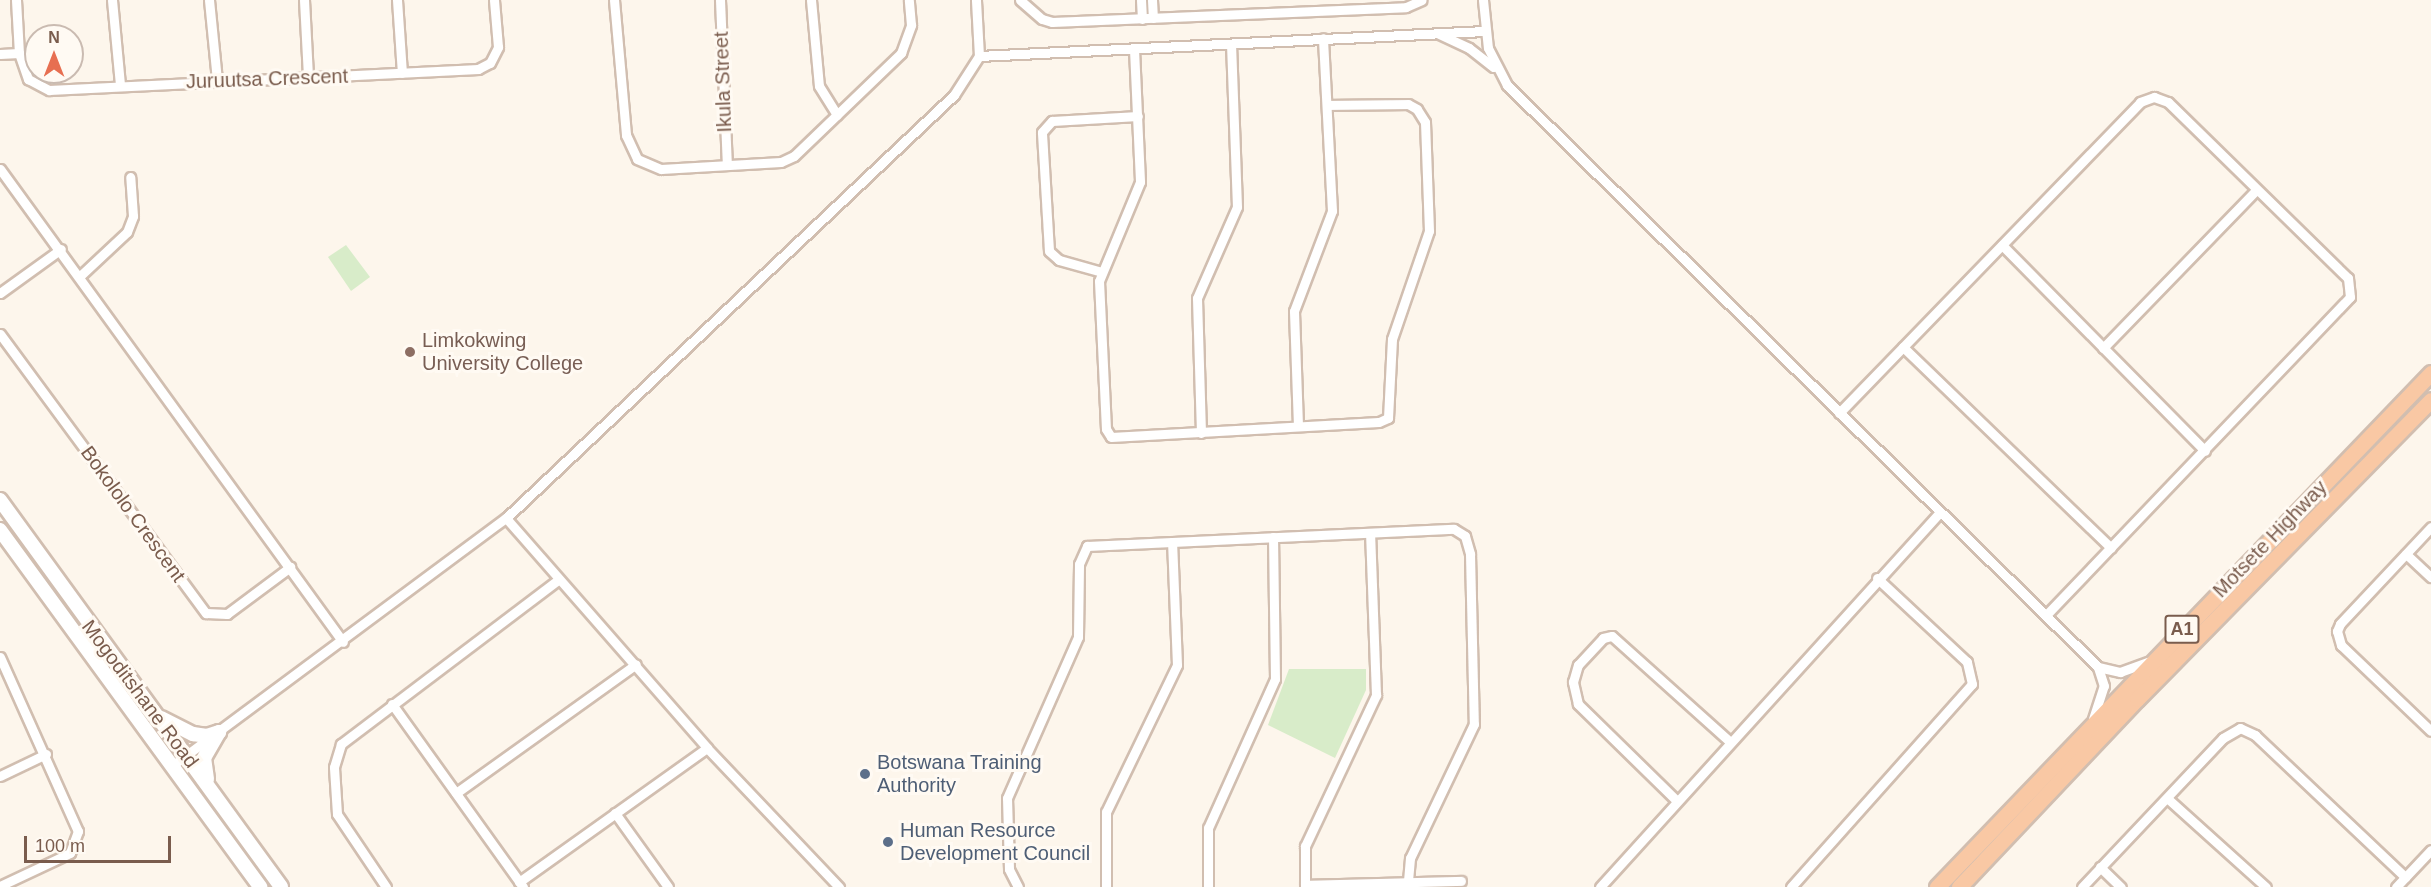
<!DOCTYPE html>
<html>
<head>
<meta charset="utf-8">
<style>
	body { margin:0 }
	#map { position:relative; width:2431px; height:887px; overflow:hidden; background:#fdf6ec; font-family:Helvetica,sans-serif }
	div>[style] { position:absolute }
	[style*='--x'] { left:calc(var(--x)*1px); top:calc(var(--y)*1px); width:calc(var(--w)*1px); rotate:calc(var(--a)*1deg) }
	.green>* { inset:0; background:#d8ecc9 }
	.roads { filter:drop-shadow(2px 0 #d1beb0) drop-shadow(-2px 0 #d1beb0) drop-shadow(0 2px #d1beb0) drop-shadow(0 -2px #d1beb0) }
	.minor>* { height:9px; margin:-4.5px; padding:0 4.5px; transform-origin:4.5px; border-radius:4.5px; background:#fff }
	.secondary>* { height:14px; margin:-7px; padding:0 7px; transform-origin:7px; border-radius:7px; background:#fff }
	.trunk>* { height:15px; margin:-7.5px; padding:0 7.5px; transform-origin:7.5px; border-radius:7.5px; background:#f9c8a4 }
	.dots>* { width:16px; height:16px; translate:-50% -50%; box-sizing:border-box; border:3px solid #fffaf3; border-radius:50% }
	span { translate:-50% -50%; white-space:nowrap; text-align:center; line-height:1.15; -webkit-text-stroke:6px #fffaf3; paint-order:stroke }
	.shield-label span { padding:2px 4px; background:#fffaf3; border:2px solid; border-radius:4px; -webkit-text-stroke-width:0 }
	.shield-label { font-size:18px; color:#7a5c4d; font-weight:700 }
	.street-label { font-size:20px; color:#7a5c4d }
	.education-label { font-size:20px; color:#785e54 }
	.left { translate:0 -50%; text-align:left }
	.service-label { font-size:20px; color:#4e5e75 }
	.north { position:absolute; left:24px; top:24px; width:60px; height:60px; box-sizing:border-box; background:#fffaf3; border:2px solid #cabbb1; border-radius:50%; rotate:0deg; font-size:16px; font-weight:700; line-height:24px; text-align:center; color:#7a5c4d }
	.north::after { content:''; display:block; margin:auto; width:21px; height:27px; background:#e76f51; clip-path:polygon(50% 0,100% 100%,50% 72%,0 100%) }
	.scale { position:absolute; left:24px; top:836px; width:147px; height:27px; box-sizing:border-box; border:3px solid #7a5c4d; border-top:0; padding-left:8px; font-size:18px; line-height:21px; white-space:nowrap; color:#7a5c4d; -webkit-text-stroke:4px #fffaf3; paint-order:stroke }
</style>
</head>
<body>
<div id="map">
	<div class="green">
		<div style="clip-path:polygon(346px 245px,370px 277px,351px 291px,328px 257px)"></div>
		<div style="clip-path:polygon(1289px 669px,1366px 669px,1366px 690px,1335px 758px,1268px 725px)"></div>
	</div>
	<div class="roads">
		<div class="minor">
			<div style="--x:16;--y:0;--w:53;--a:86.8"></div>
			<div style="--x:112;--y:0;--w:85;--a:84.6"></div>
			<div style="--x:209;--y:0;--w:80;--a:84.3"></div>
			<div style="--x:304;--y:0;--w:77;--a:87"></div>
			<div style="--x:397;--y:0;--w:73;--a:86.1"></div>
			<div style="--x:614;--y:0;--w:136;--a:84.9"></div>
			<div style="--x:626;--y:135;--w:26;--a:65"></div>
			<div style="--x:637;--y:159;--w:26;--a:23"></div>
			<div style="--x:661;--y:169;--w:120;--a:-3.3"></div>
			<div style="--x:781;--y:162;--w:14;--a:-25"></div>
			<div style="--x:794;--y:156;--w:149;--a:-43.9"></div>
			<div style="--x:901;--y:53;--w:30;--a:-70"></div>
			<div style="--x:911;--y:25;--w:25;--a:-95"></div>
			<div style="--x:720;--y:0;--w:164;--a:87.6"></div>
			<div style="--x:811;--y:0;--w:86;--a:84.7"></div>
			<div style="--x:819;--y:86;--w:34;--a:58"></div>
			<div style="--x:1020;--y:0;--w:29;--a:41"></div>
			<div style="--x:1042;--y:19;--w:10;--a:17"></div>
			<div style="--x:1052;--y:22;--w:354;--a:-2.4"></div>
			<div style="--x:1406;--y:7;--w:17;--a:-24"></div>
			<div style="--x:1141;--y:0;--w:19;--a:87"></div>
			<div style="--x:1152;--y:0;--w:18;--a:87"></div>
			<div style="--x:1483;--y:0;--w:48;--a:84.1"></div>
			<div style="--x:1488;--y:48;--w:42;--a:62.8"></div>
			<div style="--x:1507;--y:85;--w:829;--a:44.56"></div>
			<div style="--x:2098;--y:667;--w:23;--a:13"></div>
			<div style="--x:2120;--y:672;--w:30;--a:-20"></div>
			<div style="--x:1439;--y:34;--w:33;--a:25"></div>
			<div style="--x:1469;--y:48;--w:31;--a:38"></div>
			<div style="--x:1134;--y:49;--w:133;--a:87.4"></div>
			<div style="--x:1140;--y:182;--w:107;--a:112.5"></div>
			<div style="--x:1099;--y:281;--w:148;--a:87.3"></div>
			<div style="--x:1106;--y:429;--w:9;--a:58"></div>
			<div style="--x:1111;--y:437;--w:268;--a:-3.2"></div>
			<div style="--x:1379;--y:422;--w:10;--a:-24"></div>
			<div style="--x:1388;--y:418;--w:79;--a:-87.1"></div>
			<div style="--x:1392;--y:339;--w:114;--a:-71.1"></div>
			<div style="--x:1429;--y:231;--w:109;--a:-92.1"></div>
			<div style="--x:1425;--y:122;--w:15;--a:-122"></div>
			<div style="--x:1417;--y:109;--w:10;--a:-151"></div>
			<div style="--x:1408;--y:104;--w:80;--a:179.3"></div>
			<div style="--x:0;--y:54;--w:19;--a:-3"></div>
			<div style="--x:19;--y:53;--w:28;--a:71"></div>
			<div style="--x:28;--y:79;--w:24;--a:28"></div>
			<div style="--x:49;--y:90;--w:430;--a:-2.8"></div>
			<div style="--x:478;--y:69;--w:13;--a:-27"></div>
			<div style="--x:490;--y:63;--w:18;--a:-63"></div>
			<div style="--x:498;--y:47;--w:47;--a:-94.9"></div>
			<div style="--x:979;--y:56;--w:507;--a:-2.83"></div>
			<div style="--x:0;--y:169;--w:584;--a:54.05"></div>
			<div style="--x:2002;--y:245;--w:289;--a:45.4"></div>
			<div style="--x:1102;--y:272;--w:45;--a:-164.4"></div>
			<div style="--x:1059;--y:260;--w:13;--a:-138"></div>
			<div style="--x:1049;--y:251;--w:119;--a:-93.4"></div>
			<div style="--x:1042;--y:132;--w:15;--a:-48"></div>
			<div style="--x:1052;--y:121;--w:86;--a:-3.3"></div>
			<div style="--x:80;--y:276;--w:64;--a:-43.1"></div>
			<div style="--x:127;--y:232;--w:17;--a:-69"></div>
			<div style="--x:133;--y:216;--w:39;--a:-94"></div>
			<div style="--x:0;--y:293;--w:75;--a:-35.8"></div>
			<div style="--x:0;--y:334;--w:347;--a:53.6"></div>
			<div style="--x:206;--y:613;--w:21;--a:3"></div>
			<div style="--x:227;--y:614;--w:79;--a:-36.7"></div>
			<div style="--x:1903;--y:347;--w:289;--a:44"></div>
			<div style="--x:2103;--y:348;--w:220;--a:-45.9"></div>
			<div style="--x:1839;--y:413;--w:433;--a:-45.9"></div>
			<div style="--x:2140;--y:102;--w:15;--a:-20"></div>
			<div style="--x:2154;--y:97;--w:15;--a:20"></div>
			<div style="--x:2168;--y:102;--w:252;--a:44.4"></div>
			<div style="--x:2348;--y:278;--w:19;--a:84"></div>
			<div style="--x:2350;--y:297;--w:440;--a:133.7"></div>
			<div style="--x:1298;--y:426;--w:115;--a:-92"></div>
			<div style="--x:1294;--y:311;--w:107;--a:-69.2"></div>
			<div style="--x:1332;--y:211;--w:173;--a:-93"></div>
			<div style="--x:1201;--y:433;--w:135;--a:-91.7"></div>
			<div style="--x:1197;--y:298;--w:99;--a:-66.3"></div>
			<div style="--x:1237;--y:207;--w:162;--a:-92.1"></div>
			<div style="--x:506;--y:518;--w:305;--a:48.8"></div>
			<div style="--x:707;--y:748;--w:192;--a:46.5"></div>
			<div style="--x:2431;--y:527;--w:133;--a:133.2"></div>
			<div style="--x:2340;--y:624;--w:8;--a:113"></div>
			<div style="--x:2337;--y:631;--w:15;--a:74"></div>
			<div style="--x:2341;--y:645;--w:124;--a:43.7"></div>
			<div style="--x:2406;--y:554;--w:34;--a:43"></div>
			<div style="--x:0;--y:657;--w:191;--a:65.9"></div>
			<div style="--x:78;--y:831;--w:23;--a:110"></div>
			<div style="--x:70;--y:853;--w:77;--a:154.8"></div>
			<div style="--x:392;--y:704;--w:225;--a:54.4"></div>
			<div style="--x:2093;--y:719;--w:35;--a:-72"></div>
			<div style="--x:2104;--y:686;--w:20;--a:-108"></div>
			<div style="--x:173;--y:765;--w:415;--a:-36.6"></div>
			<div style="--x:506;--y:518;--w:616;--a:-43.36"></div>
			<div style="--x:954;--y:95;--w:46;--a:-57.3"></div>
			<div style="--x:979;--y:56;--w:56;--a:-93.1"></div>
			<div style="--x:0;--y:776;--w:51;--a:-25.6"></div>
			<div style="--x:456;--y:793;--w:221;--a:-35.6"></div>
			<div style="--x:2167;--y:798;--w:133;--a:42"></div>
			<div style="--x:1677;--y:801;--w:139;--a:-135.6"></div>
			<div style="--x:1578;--y:704;--w:23;--a:-103"></div>
			<div style="--x:1573;--y:682;--w:18;--a:-74"></div>
			<div style="--x:1578;--y:665;--w:37;--a:-47"></div>
			<div style="--x:1603;--y:638;--w:9;--a:-13"></div>
			<div style="--x:1612;--y:636;--w:159;--a:41.9"></div>
			<div style="--x:615;--y:813;--w:91;--a:54.4"></div>
			<div style="--x:2100;--y:867;--w:29;--a:44"></div>
			<div style="--x:519;--y:882;--w:231;--a:-35.5"></div>
			<div style="--x:1305;--y:885;--w:156;--a:-1.5"></div>
			<div style="--x:386;--y:887;--w:88;--a:-123.9"></div>
			<div style="--x:337;--y:814;--w:47;--a:-93.7"></div>
			<div style="--x:334;--y:767;--w:24;--a:-73"></div>
			<div style="--x:341;--y:744;--w:273;--a:-37.1"></div>
			<div style="--x:1018;--y:887;--w:20;--a:-117"></div>
			<div style="--x:1009;--y:869;--w:71;--a:-91.6"></div>
			<div style="--x:1007;--y:798;--w:176;--a:-66.2"></div>
			<div style="--x:1078;--y:637;--w:73;--a:-89.2"></div>
			<div style="--x:1079;--y:564;--w:20;--a:-66"></div>
			<div style="--x:1087;--y:546;--w:367;--a:-2.7"></div>
			<div style="--x:1454;--y:529;--w:13;--a:32"></div>
			<div style="--x:1465;--y:536;--w:19;--a:74"></div>
			<div style="--x:1470;--y:554;--w:170;--a:88.7"></div>
			<div style="--x:1474;--y:724;--w:148;--a:115.5"></div>
			<div style="--x:1410;--y:858;--w:24;--a:95"></div>
			<div style="--x:1106;--y:887;--w:75;--a:-90"></div>
			<div style="--x:1106;--y:812;--w:163;--a:-64.2"></div>
			<div style="--x:1177;--y:665;--w:123;--a:-92.3"></div>
			<div style="--x:1208;--y:887;--w:59;--a:-90"></div>
			<div style="--x:1208;--y:828;--w:163;--a:-65.8"></div>
			<div style="--x:1275;--y:679;--w:142;--a:-90.8"></div>
			<div style="--x:1305;--y:887;--w:41;--a:-90"></div>
			<div style="--x:1305;--y:846;--w:167;--a:-64.8"></div>
			<div style="--x:1376;--y:695;--w:162;--a:-92.1"></div>
			<div style="--x:1600;--y:887;--w:506;--a:-47.8"></div>
			<div style="--x:1791;--y:887;--w:272;--a:-48.3"></div>
			<div style="--x:1972;--y:684;--w:23;--a:-103"></div>
			<div style="--x:1967;--y:662;--w:123;--a:-137"></div>
			<div style="--x:2082;--y:887;--w:205;--a:-46.6"></div>
			<div style="--x:2223;--y:738;--w:20;--a:-30"></div>
			<div style="--x:2240;--y:728;--w:17;--a:25"></div>
			<div style="--x:2255;--y:735;--w:207;--a:43.4"></div>
			<div style="--x:2396;--y:887;--w:51;--a:-46.6"></div>
		</div>
		<div class="secondary">
			<div style="--x:0;--y:500;--w:478;--a:54"></div>
			<div style="--x:0;--y:530;--w:442;--a:53.9"></div>
			<div style="--x:161;--y:718;--w:36;--a:27"></div>
			<div style="--x:193;--y:734;--w:14;--a:8"></div>
			<div style="--x:207;--y:736;--w:13;--a:-18"></div>
			<div style="--x:207;--y:779;--w:21;--a:-98"></div>
			<div style="--x:204;--y:758;--w:30;--a:-60"></div>
		</div>
		<div class="trunk">
			<div style="--x:1937;--y:887;--w:713;--a:-46.14"></div>
			<div style="--x:1959;--y:887;--w:259;--a:-46.6"></div>
			<div style="--x:2137;--y:699;--w:419;--a:-45.5"></div>
		</div>
	</div>
	<div class="dots">
		<div style="left:410px;top:352px;background:#8d6e63"></div>
		<div style="left:865px;top:774px;background:#5c6f8a"></div>
		<div style="left:888px;top:842px;background:#5c6f8a"></div>
	</div>
	<div class="shield-label">
		<span style="left:2182px;top:629px">A1</span>
	</div>
	<div class="street-label">
		<span style="left:267px;top:79px;rotate:-2deg">Juruutsa Crescent</span>
		<span style="left:723px;top:82px;rotate:-92deg">Ikula Street</span>
		<span style="left:133px;top:514px;rotate:54deg">Bokololo Crescent</span>
		<span style="left:2270px;top:539px;rotate:-46deg">Motsete Highway</span>
		<span style="left:140px;top:694px;rotate:53deg">Mogoditshane Road</span>
	</div>
	<div class="education-label">
		<span class="left" style="left:422px;top:352px">Limkokwing<br>University College</span>
	</div>
	<div class="service-label">
		<span class="left" style="left:877px;top:774px">Botswana Training<br>Authority</span>
		<span class="left" style="left:900px;top:842px">Human Resource<br>Development Council</span>
	</div>
	<div class="north">N</div>
	<div class="scale">100 m</div>
</div>
</body>
</html>
